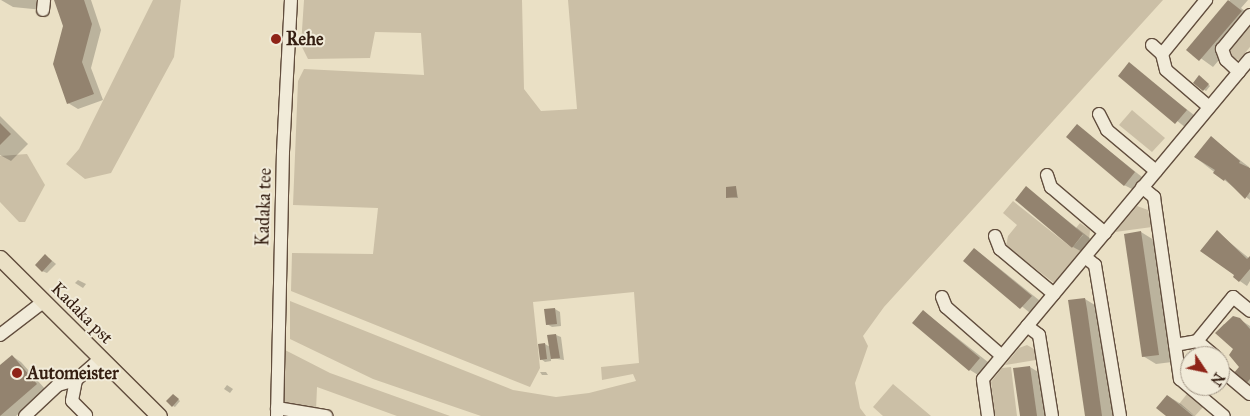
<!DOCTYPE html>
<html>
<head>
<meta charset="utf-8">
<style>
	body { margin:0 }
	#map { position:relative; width:1250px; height:416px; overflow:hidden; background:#eae0c5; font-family:"IM FELL Great Primer",serif }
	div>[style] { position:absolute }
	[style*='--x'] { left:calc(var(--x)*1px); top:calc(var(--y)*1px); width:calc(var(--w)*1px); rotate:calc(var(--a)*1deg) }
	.green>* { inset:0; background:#cbbfa6 }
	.shadow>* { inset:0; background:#0003 }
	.building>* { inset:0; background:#93836f }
	.roads { filter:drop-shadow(1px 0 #624e3e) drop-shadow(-1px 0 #624e3e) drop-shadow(0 1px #624e3e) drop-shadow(0 -1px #624e3e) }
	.minor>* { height:12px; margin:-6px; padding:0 6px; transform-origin:6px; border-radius:6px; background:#f1ebd9 }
	.major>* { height:15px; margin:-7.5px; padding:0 7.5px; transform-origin:7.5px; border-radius:7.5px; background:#eae0c5 }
	.dots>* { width:14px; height:14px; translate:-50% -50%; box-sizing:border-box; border:2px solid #f1ebd9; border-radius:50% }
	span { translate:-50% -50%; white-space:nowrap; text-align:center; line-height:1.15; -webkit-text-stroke:4px #f1ebd9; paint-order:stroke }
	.poi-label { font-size:18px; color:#341e11; font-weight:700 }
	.left { translate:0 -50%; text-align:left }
	.street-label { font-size:18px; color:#341e11 }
	.north { position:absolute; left:1180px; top:346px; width:50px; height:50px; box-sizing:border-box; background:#f1ebd9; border:1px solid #a59989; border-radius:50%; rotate:124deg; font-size:14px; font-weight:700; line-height:20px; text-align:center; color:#341e11 }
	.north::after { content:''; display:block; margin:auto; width:18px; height:22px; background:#8f2418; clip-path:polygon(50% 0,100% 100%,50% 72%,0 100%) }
</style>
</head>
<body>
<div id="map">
	<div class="green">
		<div style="clip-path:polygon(153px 0,181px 0,174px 57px,111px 173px,85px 179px,66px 164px,79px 149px)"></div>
		<div style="clip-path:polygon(304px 0,522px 0,524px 89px,541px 111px,577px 109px,568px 0,1163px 0,884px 307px,863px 336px,868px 346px,855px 383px,860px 408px,866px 416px,481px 416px,373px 379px,290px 339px,290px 301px,513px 390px,556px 397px,589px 393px,636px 381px,633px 374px,602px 380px,601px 367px,639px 363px,634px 292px,533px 302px,540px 368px,530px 387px,291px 291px,292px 253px,373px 254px,378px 208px,293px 205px,298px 81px,304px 69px,424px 75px,421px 33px,375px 32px,370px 58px,308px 59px,301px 45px)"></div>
		<div style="clip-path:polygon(1250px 23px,1250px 47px,1239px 60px,1233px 58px,1230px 49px)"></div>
		<div style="clip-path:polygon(1132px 110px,1165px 138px,1152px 152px,1119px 125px)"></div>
		<div style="clip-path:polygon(27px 154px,45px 185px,25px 222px,19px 222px,0 202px,0 156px)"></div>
		<div style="clip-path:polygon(1013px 201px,1072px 248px,1083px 235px,1076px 228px,1080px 223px,1090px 230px,1089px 241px,1054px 283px,1006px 246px,1008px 236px,1017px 225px,1003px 213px)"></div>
		<div style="clip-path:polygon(1137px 206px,1148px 210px,1152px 227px,1115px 232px)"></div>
		<div style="clip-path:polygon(1027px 345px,1034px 349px,1036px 360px,1005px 365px,1019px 348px)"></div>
		<div style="clip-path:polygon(285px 350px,330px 373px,450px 416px,397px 416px,317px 387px,316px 411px,289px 407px,284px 402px)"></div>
		<div style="clip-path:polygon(1011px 367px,1017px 416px,995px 416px,991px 382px,1002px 368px)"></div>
		<div style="clip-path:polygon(893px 384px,931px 416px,883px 416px,873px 407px)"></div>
		<div style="clip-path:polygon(1187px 394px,1203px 407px,1195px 416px,1179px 404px)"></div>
	</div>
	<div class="shadow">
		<div style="clip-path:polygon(1px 0,44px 0,43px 10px,13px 7px)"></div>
		<div style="clip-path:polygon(56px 0,91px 0,101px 30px,91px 68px,103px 100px,78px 109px,68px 103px,65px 26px)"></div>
		<div style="clip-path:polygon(1230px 0,1248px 0,1241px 8px,1250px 15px,1250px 24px,1213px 67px,1188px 49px)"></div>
		<div style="clip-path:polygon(1129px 64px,1199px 119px,1190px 131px,1120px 76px)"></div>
		<div style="clip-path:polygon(1201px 78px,1210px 86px,1206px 91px,1195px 83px)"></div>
		<div style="clip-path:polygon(0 116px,28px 144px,11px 161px,0 155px)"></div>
		<div style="clip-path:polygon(1078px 126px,1147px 181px,1138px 192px,1124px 185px)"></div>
		<div style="clip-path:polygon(1211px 138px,1249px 167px,1250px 200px,1195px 157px)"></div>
		<div style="clip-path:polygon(736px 188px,738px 198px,728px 197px)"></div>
		<div style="clip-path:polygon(1026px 188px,1096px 243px,1086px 254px,1073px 247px)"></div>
		<div style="clip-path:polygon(1141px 232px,1154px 240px,1172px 362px,1156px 364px,1143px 356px)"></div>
		<div style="clip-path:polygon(1217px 232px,1250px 259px,1250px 281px,1247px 286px,1234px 277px,1236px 275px)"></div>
		<div style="clip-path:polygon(975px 249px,1044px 304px,1034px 316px,965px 261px)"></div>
		<div style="clip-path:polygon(49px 258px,56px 264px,47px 273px,42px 271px)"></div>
		<div style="clip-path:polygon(78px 280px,86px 284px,83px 288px,75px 283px)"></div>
		<div style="clip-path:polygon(1085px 299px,1098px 307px,1114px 416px,1086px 416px)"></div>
		<div style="clip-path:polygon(555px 309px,560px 312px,561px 326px,552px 327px,547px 324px)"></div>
		<div style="clip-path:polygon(923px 311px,993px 366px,983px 378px,970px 370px)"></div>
		<div style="clip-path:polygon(1239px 319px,1250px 326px,1250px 386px,1246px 384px,1235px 349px,1216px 333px,1224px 324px,1227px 326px)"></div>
		<div style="clip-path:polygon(556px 335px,561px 337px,564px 360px,551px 358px,551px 361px,545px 362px,541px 359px,545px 344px,550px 347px,549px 336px)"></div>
		<div style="clip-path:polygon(12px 356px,21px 362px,46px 390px,16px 416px,0 416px,0 367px)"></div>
		<div style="clip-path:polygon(1030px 367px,1043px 375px,1049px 416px,1021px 416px)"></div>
		<div style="clip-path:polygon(540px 372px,546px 372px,548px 375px,542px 375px)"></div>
		<div style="clip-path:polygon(227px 385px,233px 389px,230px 393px,224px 389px)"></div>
		<div style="clip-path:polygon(1168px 396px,1181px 404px,1195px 416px,1168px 416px)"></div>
		<div style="clip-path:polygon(175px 397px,180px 401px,175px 407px,173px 406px)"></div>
	</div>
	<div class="building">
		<div style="clip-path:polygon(54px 0,84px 0,92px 24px,82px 62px,94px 94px,67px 104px,53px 64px,63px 26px)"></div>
		<div style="clip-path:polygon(1228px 0,1242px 11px,1199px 61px,1186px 50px)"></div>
		<div style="clip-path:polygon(1129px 62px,1187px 110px,1175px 124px,1118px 76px)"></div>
		<div style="clip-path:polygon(1199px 75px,1209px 84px,1203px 91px,1193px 83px)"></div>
		<div style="clip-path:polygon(0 123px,11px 134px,0 145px)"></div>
		<div style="clip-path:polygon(1077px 124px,1135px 172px,1124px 186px,1066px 137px)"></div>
		<div style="clip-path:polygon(1211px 136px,1240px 161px,1239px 163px,1250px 168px,1250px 192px,1245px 199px,1225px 179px,1224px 181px,1213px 173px,1215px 170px,1194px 157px)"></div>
		<div style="clip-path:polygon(736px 186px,737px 197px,726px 198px,726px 187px)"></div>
		<div style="clip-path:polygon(1026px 186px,1083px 234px,1072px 248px,1015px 200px)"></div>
		<div style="clip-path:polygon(1217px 230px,1247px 259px,1250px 256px,1250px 269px,1239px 282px,1233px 277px,1234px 275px,1200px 251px)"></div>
		<div style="clip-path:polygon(1141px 231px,1159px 355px,1142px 357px,1124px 234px)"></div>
		<div style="clip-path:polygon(974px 248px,1032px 296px,1020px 309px,963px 261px)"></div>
		<div style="clip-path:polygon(45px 254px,52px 261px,42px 272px,35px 265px)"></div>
		<div style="clip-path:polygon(1085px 298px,1087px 309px,1102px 416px,1085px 416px,1068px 300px)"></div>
		<div style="clip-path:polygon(555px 308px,557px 324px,546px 325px,544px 309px)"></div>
		<div style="clip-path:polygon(923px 310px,980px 358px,969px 371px,912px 323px)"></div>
		<div style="clip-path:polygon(1233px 316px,1240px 318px,1250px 329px,1250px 379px,1245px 385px,1233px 374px,1239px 367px,1229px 355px,1233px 349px,1215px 333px)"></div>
		<div style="clip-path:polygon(556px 334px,560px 358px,551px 359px,547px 335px)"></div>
		<div style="clip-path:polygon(545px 343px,547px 359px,540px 360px,538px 344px)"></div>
		<div style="clip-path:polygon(12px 355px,37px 384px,0 416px,0 365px)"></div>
		<div style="clip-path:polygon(1030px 366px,1037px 416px,1020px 416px,1013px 368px)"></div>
		<div style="clip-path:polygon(173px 394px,179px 399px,172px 407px,166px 401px)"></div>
		<div style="clip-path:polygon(1167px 395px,1175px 401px,1193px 416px,1166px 416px,1156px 408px)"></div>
	</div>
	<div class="roads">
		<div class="minor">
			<div style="--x:43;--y:10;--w:10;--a:-84"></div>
			<div style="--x:1152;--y:45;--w:13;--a:42"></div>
			<div style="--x:1162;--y:54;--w:16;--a:76"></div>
			<div style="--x:1166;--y:70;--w:57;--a:40.7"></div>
			<div style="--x:1162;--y:54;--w:70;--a:-50.8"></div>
			<div style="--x:1239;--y:72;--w:18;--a:-137"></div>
			<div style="--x:1226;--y:60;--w:12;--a:-110"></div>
			<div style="--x:1222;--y:49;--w:44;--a:-50.5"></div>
			<div style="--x:1099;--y:114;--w:18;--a:63"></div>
			<div style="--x:1107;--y:130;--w:64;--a:39.9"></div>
			<div style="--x:1047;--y:175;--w:13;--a:72"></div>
			<div style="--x:1051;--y:187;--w:71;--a:40.4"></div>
			<div style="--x:1142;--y:187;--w:16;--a:40"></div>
			<div style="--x:1154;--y:197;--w:184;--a:81.9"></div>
			<div style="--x:1180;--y:379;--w:57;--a:40.1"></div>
			<div style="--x:995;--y:236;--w:14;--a:69"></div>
			<div style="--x:1000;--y:249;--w:70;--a:39.8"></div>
			<div style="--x:1085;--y:257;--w:13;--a:39"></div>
			<div style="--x:1095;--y:265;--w:153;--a:80.6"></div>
			<div style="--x:942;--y:297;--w:11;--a:68"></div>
			<div style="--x:946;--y:307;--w:74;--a:41.2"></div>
			<div style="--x:1027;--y:326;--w:15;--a:37"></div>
			<div style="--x:1039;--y:335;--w:82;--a:80.9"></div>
			<div style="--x:0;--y:335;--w:54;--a:-37.5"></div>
			<div style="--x:1197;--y:341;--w:23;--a:40"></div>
			<div style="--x:1175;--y:345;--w:22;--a:-10"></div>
			<div style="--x:1197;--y:341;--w:57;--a:-50.7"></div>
			<div style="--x:1233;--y:297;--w:22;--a:39"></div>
			<div style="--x:1220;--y:369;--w:39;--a:40"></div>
			<div style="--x:76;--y:380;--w:21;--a:101"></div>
			<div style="--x:72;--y:401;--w:20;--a:45"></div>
			<div style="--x:277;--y:408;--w:50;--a:9.3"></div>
			<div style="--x:25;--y:416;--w:45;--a:-43.2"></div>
			<div style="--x:58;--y:385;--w:19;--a:-16"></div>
			<div style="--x:76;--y:380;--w:33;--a:-41"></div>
			<div style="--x:277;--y:416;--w:264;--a:-88.7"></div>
			<div style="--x:283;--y:152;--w:152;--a:-87"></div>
			<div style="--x:988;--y:416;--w:37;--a:-98"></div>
			<div style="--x:983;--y:379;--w:417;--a:-50.2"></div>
		</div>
		<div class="major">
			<div style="--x:0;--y:258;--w:224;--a:44.8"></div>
		</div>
	</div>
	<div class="dots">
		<div style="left:276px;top:39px;background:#8f2418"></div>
		<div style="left:17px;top:373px;background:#8f2418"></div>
	</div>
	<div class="poi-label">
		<span class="left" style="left:286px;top:39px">Rehe</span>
		<span class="left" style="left:27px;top:373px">Automeister</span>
	</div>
	<div class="street-label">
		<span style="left:264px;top:207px;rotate:-88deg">Kadaka tee</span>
		<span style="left:82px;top:313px;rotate:45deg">Kadaka pst</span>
	</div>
	<div class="north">N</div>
</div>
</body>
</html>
